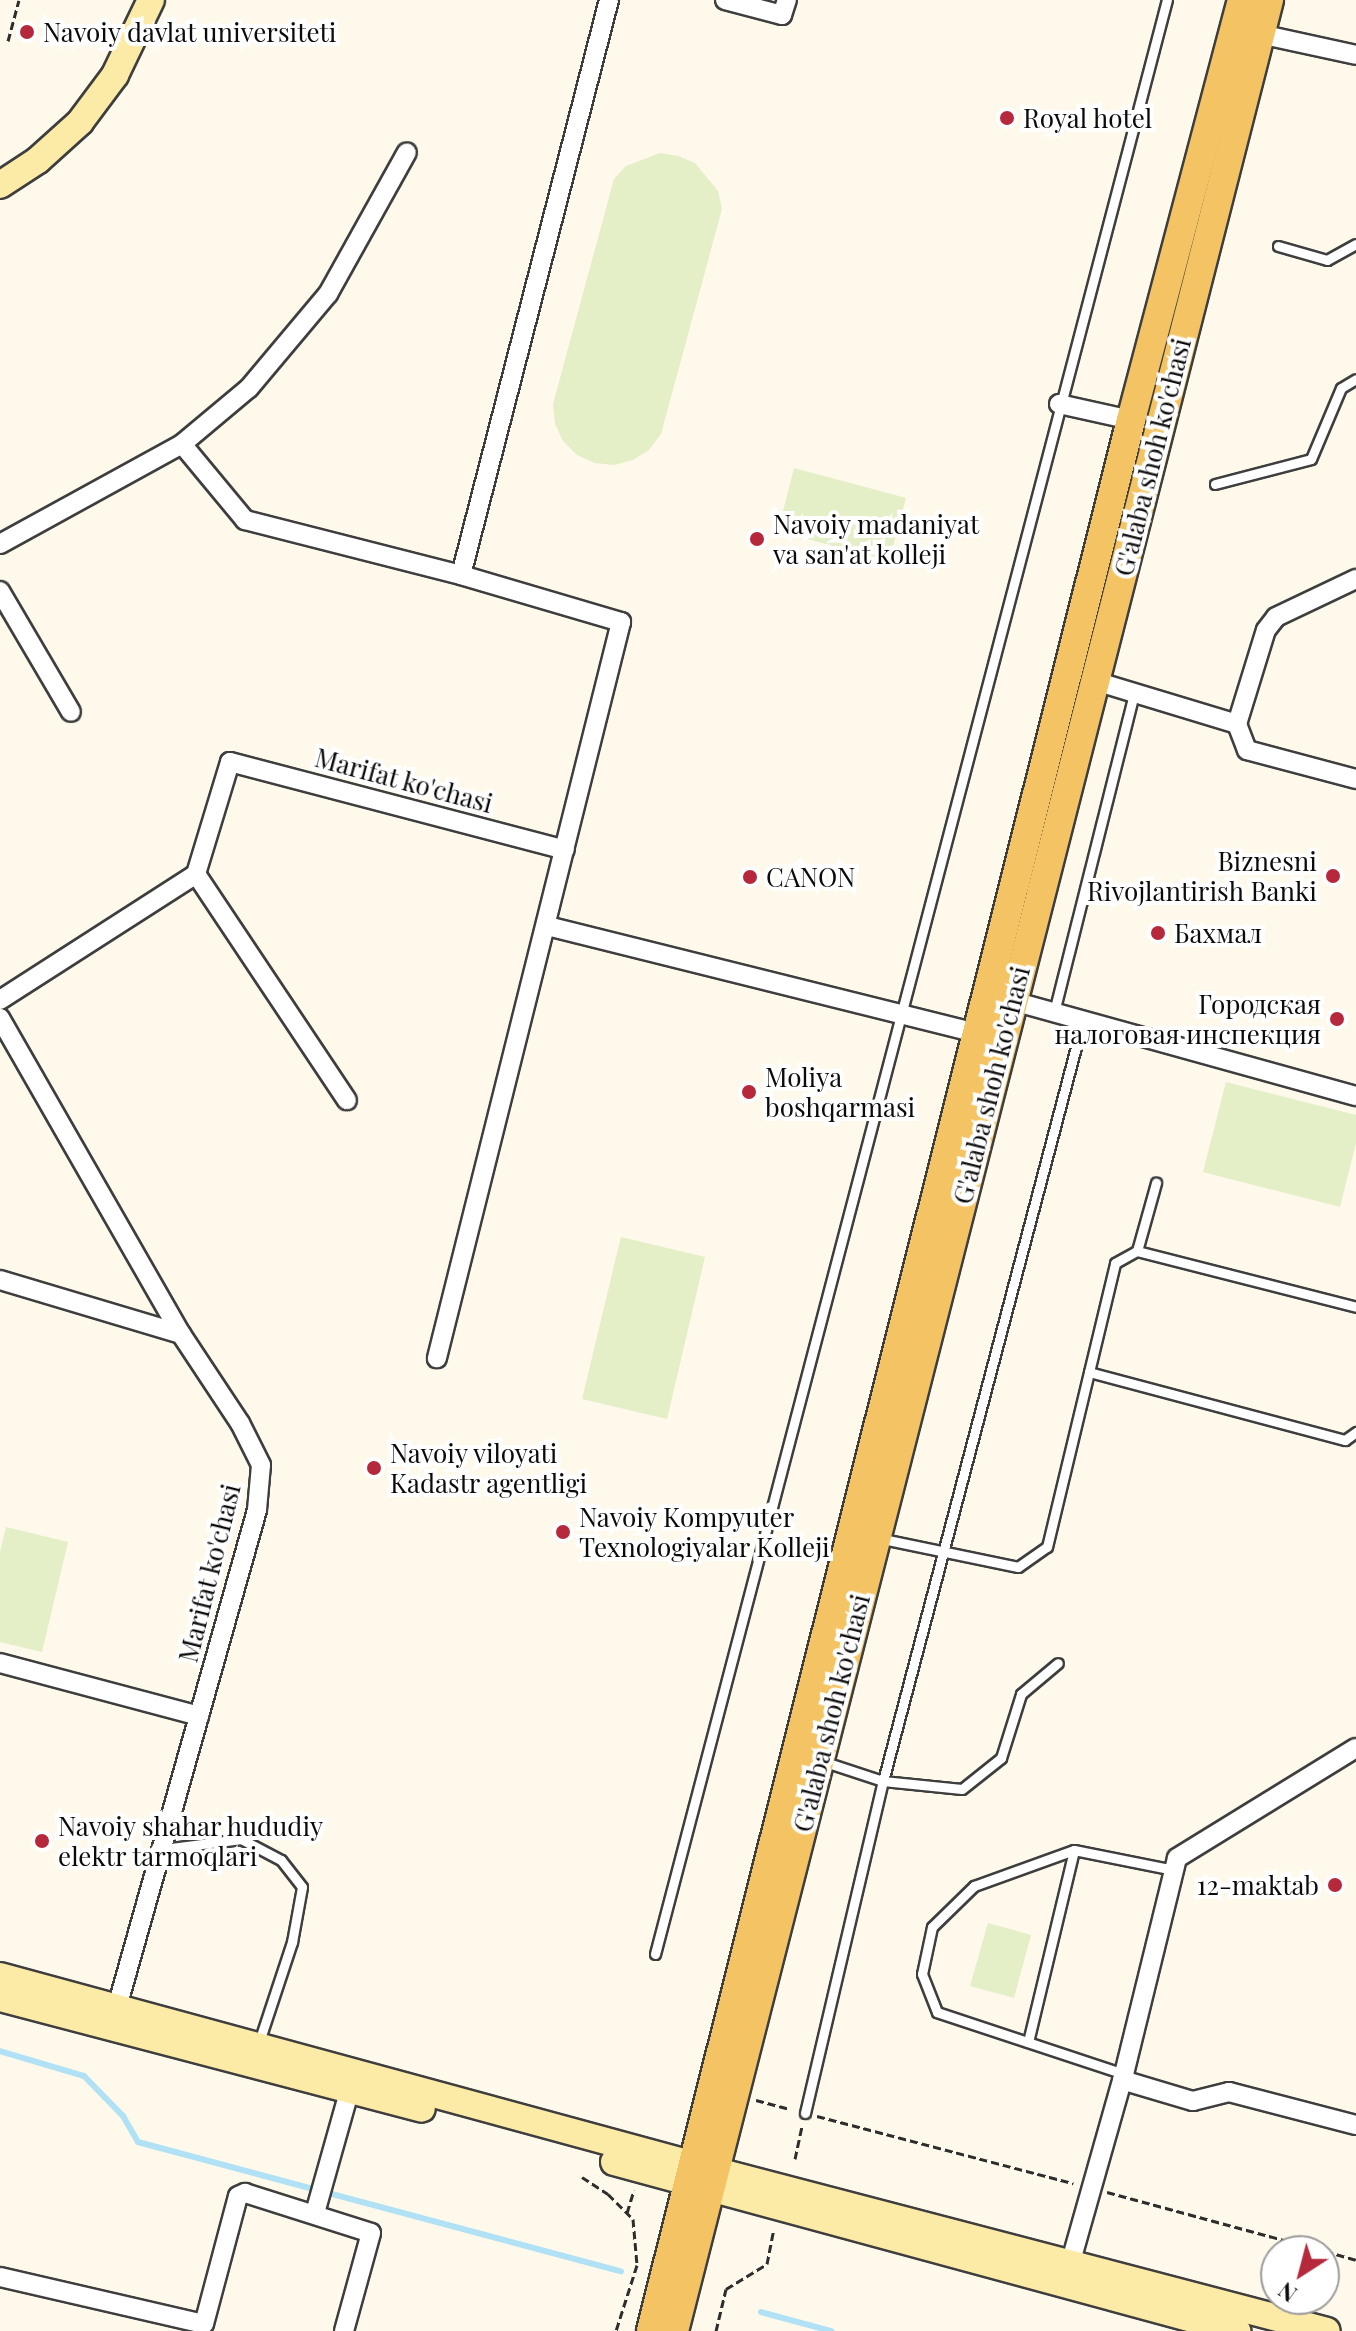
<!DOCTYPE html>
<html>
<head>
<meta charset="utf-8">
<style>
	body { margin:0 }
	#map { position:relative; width:1356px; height:2331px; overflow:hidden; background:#fef9ea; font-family:"Playfair Display",serif }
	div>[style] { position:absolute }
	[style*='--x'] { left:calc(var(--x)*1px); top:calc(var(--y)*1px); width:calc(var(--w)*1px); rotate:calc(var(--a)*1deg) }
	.pitch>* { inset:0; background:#e4eec7 }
	.stream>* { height:6px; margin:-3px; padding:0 3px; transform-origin:3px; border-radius:3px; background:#b1e1f4 }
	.path>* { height:3px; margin-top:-1.5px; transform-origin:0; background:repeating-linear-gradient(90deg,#2d2d2d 0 8px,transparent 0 12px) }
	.roads { filter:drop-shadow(2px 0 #3e3e3e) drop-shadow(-2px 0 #3e3e3e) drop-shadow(0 2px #3e3e3e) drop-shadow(0 -2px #3e3e3e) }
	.lane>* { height:9px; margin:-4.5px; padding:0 4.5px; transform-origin:4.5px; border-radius:4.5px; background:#fff }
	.street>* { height:18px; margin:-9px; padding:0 9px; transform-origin:9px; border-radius:9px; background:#fff }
	.secondary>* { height:26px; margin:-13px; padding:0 13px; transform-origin:13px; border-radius:13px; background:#fceba7 }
	.primary>* { height:28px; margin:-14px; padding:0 14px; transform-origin:14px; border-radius:14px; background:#f4c464 }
	.dots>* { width:22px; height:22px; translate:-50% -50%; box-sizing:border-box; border:4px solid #fff; border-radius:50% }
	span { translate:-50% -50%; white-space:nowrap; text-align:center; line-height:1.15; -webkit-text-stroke:8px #fff; paint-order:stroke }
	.poi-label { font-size:26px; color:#0b0b0b }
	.left { translate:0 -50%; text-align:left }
	.right { translate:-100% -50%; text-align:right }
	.street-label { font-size:26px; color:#0b0b0b }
	.north { position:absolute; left:1260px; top:2235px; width:80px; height:80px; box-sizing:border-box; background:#fff; border:2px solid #9d9d9d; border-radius:50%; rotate:216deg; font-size:22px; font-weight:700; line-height:32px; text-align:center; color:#0b0b0b }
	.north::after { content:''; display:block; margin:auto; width:28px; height:36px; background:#b6283c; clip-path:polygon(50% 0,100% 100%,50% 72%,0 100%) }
</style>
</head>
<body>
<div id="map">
	<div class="pitch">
		<div style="clip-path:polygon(660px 153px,678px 156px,695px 163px,718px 191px,722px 209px,661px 434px,649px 450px,633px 460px,614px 465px,595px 463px,577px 455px,563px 441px,555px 424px,553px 404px,614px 179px,626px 166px)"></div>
		<div style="clip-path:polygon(794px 468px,906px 498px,889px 561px,778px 531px)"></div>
		<div style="clip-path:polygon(1226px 1082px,1356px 1115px,1356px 1143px,1340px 1207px,1203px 1172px)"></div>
		<div style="clip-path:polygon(621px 1237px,705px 1257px,667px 1419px,582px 1399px)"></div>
		<div style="clip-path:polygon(6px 1527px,68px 1542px,42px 1652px,0 1642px,0 1552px)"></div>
		<div style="clip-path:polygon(988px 1923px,1031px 1935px,1014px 1998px,970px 1986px)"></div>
	</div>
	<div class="stream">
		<div style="--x:0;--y:2051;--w:88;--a:16.6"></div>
		<div style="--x:84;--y:2076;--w:56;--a:45.7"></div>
		<div style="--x:123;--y:2116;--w:30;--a:60"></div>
		<div style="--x:138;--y:2142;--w:500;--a:15"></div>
		<div style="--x:761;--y:2312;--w:73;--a:15.2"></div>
	</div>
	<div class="path">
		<div style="--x:8;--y:41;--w:42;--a:-75"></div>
		<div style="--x:756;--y:2100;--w:35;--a:15"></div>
		<div style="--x:817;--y:2116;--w:265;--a:14.7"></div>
		<div style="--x:795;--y:2159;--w:33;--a:-78"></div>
		<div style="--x:582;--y:2177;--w:31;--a:33"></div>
		<div style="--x:608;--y:2194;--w:35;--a:45"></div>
		<div style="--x:633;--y:2219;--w:46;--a:85"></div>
		<div style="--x:637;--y:2265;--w:69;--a:107.7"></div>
		<div style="--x:1107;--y:2192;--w:225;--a:15.2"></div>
		<div style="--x:627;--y:2213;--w:24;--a:-73"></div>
		<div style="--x:1325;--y:2251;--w:32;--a:16"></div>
		<div style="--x:716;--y:2331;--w:43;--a:-76.6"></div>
		<div style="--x:726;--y:2289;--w:48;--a:-31.4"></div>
		<div style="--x:767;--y:2264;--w:36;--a:-79"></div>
	</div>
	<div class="roads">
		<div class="lane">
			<div style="--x:1278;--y:246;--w:51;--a:15.9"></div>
			<div style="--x:1327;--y:260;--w:33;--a:-29"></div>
			<div style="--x:1215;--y:484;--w:99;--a:-14.6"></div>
			<div style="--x:1311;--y:459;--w:77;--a:-67.1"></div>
			<div style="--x:1341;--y:388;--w:17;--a:-31"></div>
			<div style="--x:1054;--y:1012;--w:329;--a:-75.9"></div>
			<div style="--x:1137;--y:1251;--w:71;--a:-74.4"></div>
			<div style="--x:1089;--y:1372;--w:265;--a:14.9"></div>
			<div style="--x:1345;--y:1440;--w:14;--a:-36"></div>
			<div style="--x:878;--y:1538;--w:143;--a:11.7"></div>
			<div style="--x:1018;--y:1567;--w:35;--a:-35"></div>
			<div style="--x:1047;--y:1547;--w:292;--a:-76.5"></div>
			<div style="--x:1115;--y:1263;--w:25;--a:-29"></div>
			<div style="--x:1137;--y:1251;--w:226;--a:14.3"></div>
			<div style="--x:822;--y:1761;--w:64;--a:18.2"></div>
			<div style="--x:883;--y:1781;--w:79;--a:5.8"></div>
			<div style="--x:962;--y:1789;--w:50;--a:-38.5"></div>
			<div style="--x:1001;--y:1758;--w:67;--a:-72.6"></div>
			<div style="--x:1021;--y:1694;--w:48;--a:-40"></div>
			<div style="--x:163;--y:1849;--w:79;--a:-7.3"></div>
			<div style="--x:241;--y:1839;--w:45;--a:27.7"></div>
			<div style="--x:281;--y:1860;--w:34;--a:52"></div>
			<div style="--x:302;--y:1887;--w:56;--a:100.3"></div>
			<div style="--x:292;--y:1942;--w:108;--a:108.3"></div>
			<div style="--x:655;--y:1954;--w:2020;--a:-75.32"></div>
			<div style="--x:1028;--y:2042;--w:197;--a:-76.5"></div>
			<div style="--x:1124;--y:2074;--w:197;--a:-161.7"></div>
			<div style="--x:937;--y:2012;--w:41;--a:-111.5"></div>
			<div style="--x:922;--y:1974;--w:48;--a:-78"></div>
			<div style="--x:932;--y:1927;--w:59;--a:-44.3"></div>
			<div style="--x:974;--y:1886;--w:106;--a:-19.8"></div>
			<div style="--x:1074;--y:1850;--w:102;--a:11.3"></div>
			<div style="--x:805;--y:2113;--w:341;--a:-76.8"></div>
			<div style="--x:883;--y:1781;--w:787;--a:-75.27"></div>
		</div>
		<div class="street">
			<div style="--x:725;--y:0;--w:59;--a:14.7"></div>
			<div style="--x:782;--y:15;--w:16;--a:-72"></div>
			<div style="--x:1260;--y:34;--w:98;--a:12.3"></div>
			<div style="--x:1059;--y:404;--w:74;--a:12.5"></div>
			<div style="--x:182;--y:444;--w:99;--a:50.3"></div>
			<div style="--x:245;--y:520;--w:223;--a:14.3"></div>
			<div style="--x:461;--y:575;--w:167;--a:16.4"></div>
			<div style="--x:621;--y:622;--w:759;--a:104.04"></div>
			<div style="--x:0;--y:544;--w:208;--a:-28.8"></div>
			<div style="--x:182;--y:444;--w:87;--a:-39.9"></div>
			<div style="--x:249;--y:388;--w:123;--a:-50"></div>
			<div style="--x:328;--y:294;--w:162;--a:-60.9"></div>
			<div style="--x:461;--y:575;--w:594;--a:-75.57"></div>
			<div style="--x:0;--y:591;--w:140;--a:59.6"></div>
			<div style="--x:1095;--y:681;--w:148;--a:16.8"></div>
			<div style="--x:1237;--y:724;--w:98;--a:-72.9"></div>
			<div style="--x:1266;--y:630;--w:16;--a:-52"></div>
			<div style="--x:1276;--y:617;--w:89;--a:-25.4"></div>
			<div style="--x:1237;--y:724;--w:28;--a:69"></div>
			<div style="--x:1247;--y:750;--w:113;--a:14.9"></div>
			<div style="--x:196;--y:874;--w:272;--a:56.3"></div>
			<div style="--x:547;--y:926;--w:443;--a:14"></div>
			<div style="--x:0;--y:1000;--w:233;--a:-32.7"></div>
			<div style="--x:196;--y:874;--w:117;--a:-73.1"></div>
			<div style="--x:230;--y:762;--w:346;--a:14.7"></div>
			<div style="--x:1013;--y:1001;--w:356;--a:15.5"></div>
			<div style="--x:0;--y:1018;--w:364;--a:60.2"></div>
			<div style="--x:181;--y:1334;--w:107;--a:56.5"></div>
			<div style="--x:240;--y:1423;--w:47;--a:63.4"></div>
			<div style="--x:261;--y:1465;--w:45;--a:95.1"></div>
			<div style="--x:257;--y:1510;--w:516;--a:105.73"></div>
			<div style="--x:0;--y:1280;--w:189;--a:16.6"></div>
			<div style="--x:0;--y:1663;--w:206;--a:14.9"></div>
			<div style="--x:1122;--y:2080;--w:74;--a:16.5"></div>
			<div style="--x:1193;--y:2101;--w:37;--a:-14"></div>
			<div style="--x:1229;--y:2092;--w:131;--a:14.6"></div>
			<div style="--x:315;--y:2213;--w:137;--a:-74.3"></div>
			<div style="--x:1067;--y:2275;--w:209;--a:-74.2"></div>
			<div style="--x:1124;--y:2074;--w:222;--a:-76.2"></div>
			<div style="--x:1177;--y:1858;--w:210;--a:-31.6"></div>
			<div style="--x:0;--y:2277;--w:209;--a:13"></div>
			<div style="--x:204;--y:2324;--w:132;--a:-75.1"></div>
			<div style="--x:238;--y:2196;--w:8;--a:-23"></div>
			<div style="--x:245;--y:2193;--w:132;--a:17.6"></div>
			<div style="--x:371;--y:2233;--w:102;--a:105.4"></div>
		</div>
		<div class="secondary">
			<div style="--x:0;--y:185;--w:45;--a:-33.3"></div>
			<div style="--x:38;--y:160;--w:57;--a:-42.1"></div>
			<div style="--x:80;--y:122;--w:59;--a:-53.3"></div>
			<div style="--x:115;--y:75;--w:83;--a:-64.4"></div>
			<div style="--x:0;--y:1976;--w:719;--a:15.23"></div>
			<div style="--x:694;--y:2165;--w:654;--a:14.69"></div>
			<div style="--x:0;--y:1998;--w:436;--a:14.7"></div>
			<div style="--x:614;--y:2162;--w:646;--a:15.18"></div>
		</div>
		<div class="primary">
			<div style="--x:651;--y:2331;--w:1970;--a:-75.9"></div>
			<div style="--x:1131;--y:420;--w:434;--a:-75.2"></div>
			<div style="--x:674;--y:2331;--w:2406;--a:-75.68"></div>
		</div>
	</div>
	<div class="dots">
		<div style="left:27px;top:32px;background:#b6283c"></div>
		<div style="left:1007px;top:118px;background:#b6283c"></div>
		<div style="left:757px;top:539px;background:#b6283c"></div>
		<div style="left:1333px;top:876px;background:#b6283c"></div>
		<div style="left:750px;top:877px;background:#b6283c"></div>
		<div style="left:1158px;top:933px;background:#b6283c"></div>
		<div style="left:1337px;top:1019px;background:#b6283c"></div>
		<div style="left:749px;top:1092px;background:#b6283c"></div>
		<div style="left:374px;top:1468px;background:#b6283c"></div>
		<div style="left:563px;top:1532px;background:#b6283c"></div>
		<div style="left:42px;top:1841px;background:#b6283c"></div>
		<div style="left:1335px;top:1885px;background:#b6283c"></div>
	</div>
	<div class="poi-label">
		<span class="left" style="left:43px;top:32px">Navoiy davlat universiteti</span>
		<span class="left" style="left:1023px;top:118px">Royal hotel</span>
		<span class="left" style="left:773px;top:539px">Navoiy madaniyat<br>va san'at kolleji</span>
		<span class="right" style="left:1317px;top:876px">Biznesni<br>Rivojlantirish Banki</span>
		<span class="left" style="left:766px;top:877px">CANON</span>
		<span class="left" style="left:1174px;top:933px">Бахмал</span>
		<span class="right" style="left:1321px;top:1019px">Городская<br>налоговая инспекция</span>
		<span class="left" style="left:765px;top:1092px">Moliya<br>boshqarmasi</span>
		<span class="left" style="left:390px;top:1468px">Navoiy viloyati<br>Kadastr agentligi</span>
		<span class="left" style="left:579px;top:1532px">Navoiy Kompyuter<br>Texnologiyalar Kolleji</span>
		<span class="left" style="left:58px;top:1841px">Navoiy shahar hududiy<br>elektr tarmoqlari</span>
		<span class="right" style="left:1319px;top:1885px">12-maktab</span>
	</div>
	<div class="street-label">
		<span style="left:1152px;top:457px;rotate:-76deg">G'alaba shoh ko'chasi</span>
		<span style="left:404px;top:780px;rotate:15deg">Marifat ko'chasi</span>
		<span style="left:991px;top:1085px;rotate:-76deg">G'alaba shoh ko'chasi</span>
		<span style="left:209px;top:1573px;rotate:-76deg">Marifat ko'chasi</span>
		<span style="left:831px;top:1713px;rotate:-76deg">G'alaba shoh ko'chasi</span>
	</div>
	<div class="north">N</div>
</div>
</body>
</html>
